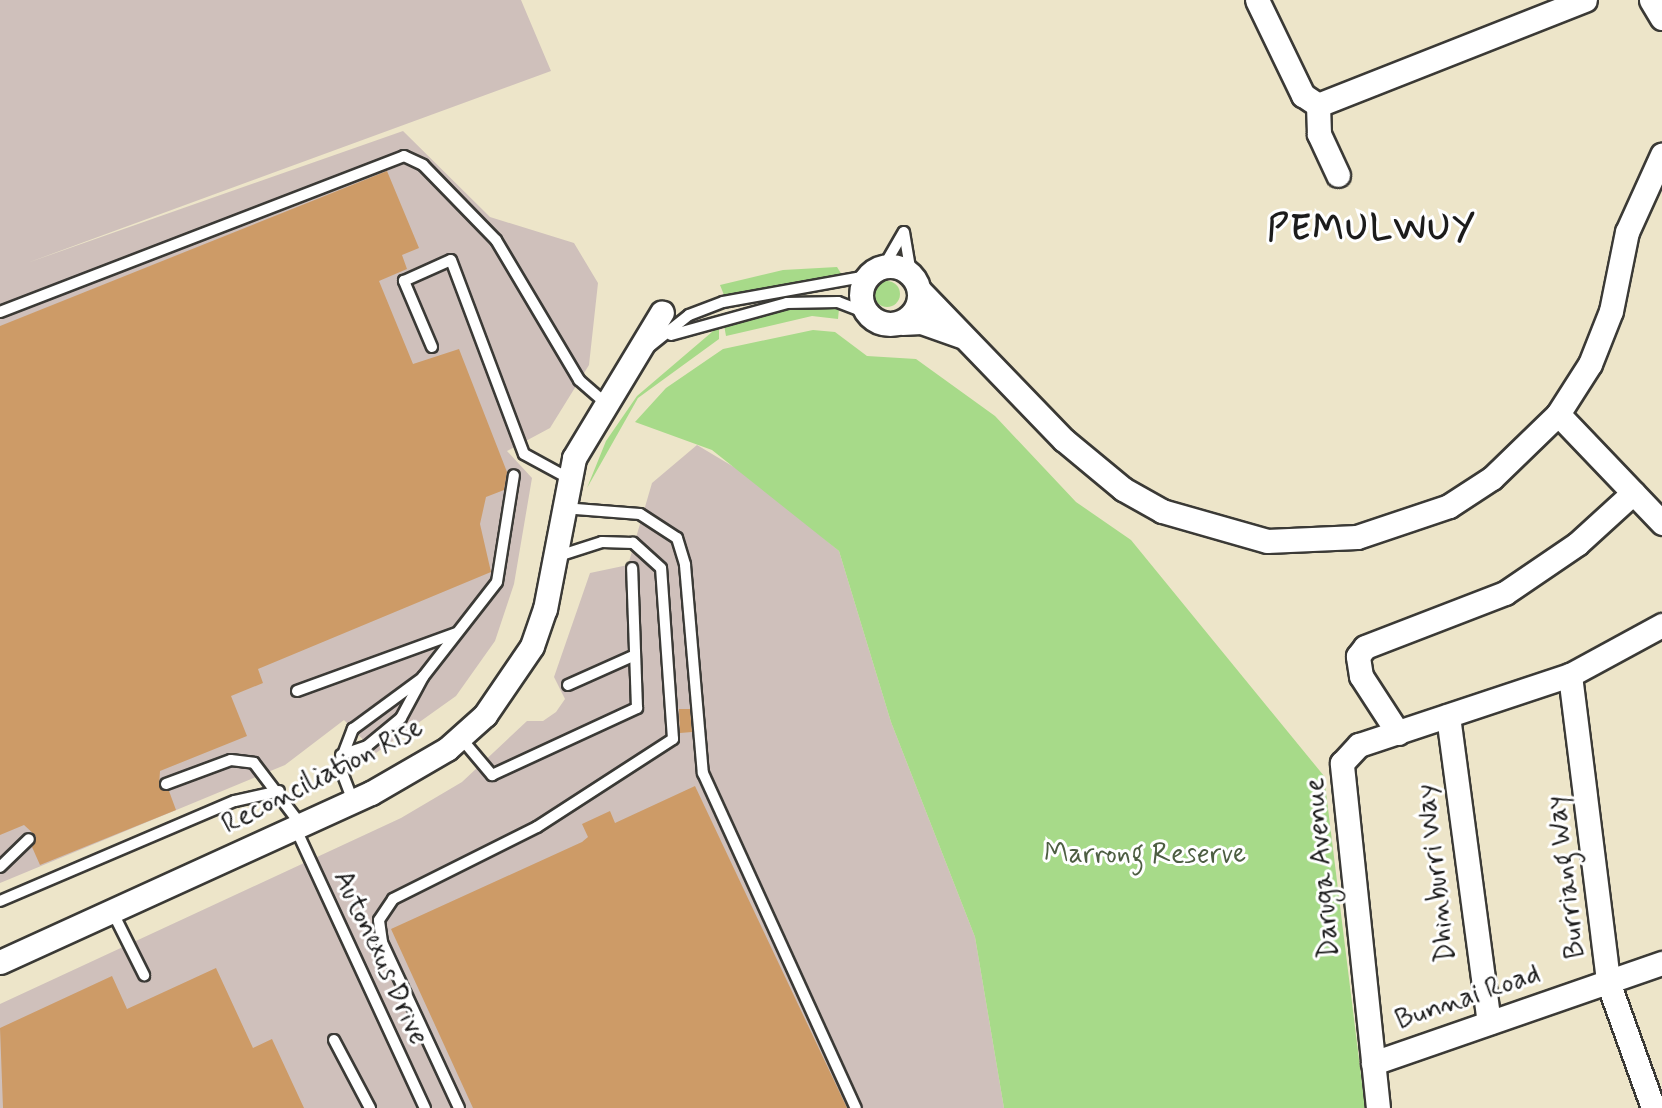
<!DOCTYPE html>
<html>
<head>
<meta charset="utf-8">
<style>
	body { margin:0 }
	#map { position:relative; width:1662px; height:1108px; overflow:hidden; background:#ede5c9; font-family:Mynerve,sans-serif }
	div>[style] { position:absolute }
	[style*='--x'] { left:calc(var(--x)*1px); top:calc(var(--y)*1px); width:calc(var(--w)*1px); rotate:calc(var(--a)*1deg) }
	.industrial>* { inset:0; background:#cfc0bb }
	.green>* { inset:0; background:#a7da89 }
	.round { border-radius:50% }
	.building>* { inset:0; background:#cd9b67 }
	.roads { filter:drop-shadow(2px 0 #3b3a36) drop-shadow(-2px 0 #3b3a36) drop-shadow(0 2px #3b3a36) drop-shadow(0 -2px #3b3a36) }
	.lane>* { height:10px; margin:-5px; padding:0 5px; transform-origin:5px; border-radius:5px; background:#fff }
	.street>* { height:23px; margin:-11.5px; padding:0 11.5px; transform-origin:11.5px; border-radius:11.5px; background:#fff }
	.street>.ring { margin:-11.5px; padding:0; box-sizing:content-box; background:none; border:23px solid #fff; border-radius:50% }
	span { translate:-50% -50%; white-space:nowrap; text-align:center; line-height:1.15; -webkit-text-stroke:6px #fff; paint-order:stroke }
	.street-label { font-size:28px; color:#1c1c1c }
	.park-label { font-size:28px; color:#4d5e42 }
	.district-label { font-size:35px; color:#1c1c1c; font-weight:700; letter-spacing:2px }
</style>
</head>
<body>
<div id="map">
	<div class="industrial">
		<div style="clip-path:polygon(0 0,521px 0,551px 71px,27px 263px,403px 131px,490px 217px,574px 243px,598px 283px,589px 365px,550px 428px,507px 451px,532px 478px,514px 584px,495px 641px,456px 696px,376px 753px,344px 720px,285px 765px,0 883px)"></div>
		<div style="clip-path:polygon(697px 445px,749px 476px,839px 551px,891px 722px,975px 937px,1004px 1108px,0 1108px,0 1004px,401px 818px,462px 782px,527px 721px,543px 721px,556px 712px,565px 699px,554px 677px,590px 573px,628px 565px,652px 483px)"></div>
	</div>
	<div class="green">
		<div style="clip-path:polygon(837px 267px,842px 275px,724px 295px,720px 285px,783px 270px)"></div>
		<div class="round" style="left:874px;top:281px;width:26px;height:26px"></div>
		<div style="clip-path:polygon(791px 308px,839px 309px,838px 319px,812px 316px,726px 336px,724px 325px)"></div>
		<div style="clip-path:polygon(719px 326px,719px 339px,638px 398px,587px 488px,606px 441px,637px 396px)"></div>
		<div style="clip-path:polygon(813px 330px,835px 332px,867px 356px,916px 359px,995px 416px,1076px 502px,1131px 540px,1324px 776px,1365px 1108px,1004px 1108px,975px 937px,891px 722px,839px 551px,712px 450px,635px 422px,666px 388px,723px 349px)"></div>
	</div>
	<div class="building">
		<div style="clip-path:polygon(387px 171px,419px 248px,402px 255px,407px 269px,379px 281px,413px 364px,459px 349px,507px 472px,504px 490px,486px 497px,480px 524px,491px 572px,258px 669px,263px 683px,231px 696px,247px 736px,160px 771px,159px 787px,169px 791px,176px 810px,40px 865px,32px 847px,36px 836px,24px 825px,0 835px,0 326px)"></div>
		<div style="clip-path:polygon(679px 709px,690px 709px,692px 732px,680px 733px)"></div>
		<div style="clip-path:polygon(695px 786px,847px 1108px,473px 1108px,391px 929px,582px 842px,588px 837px,582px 824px,610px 811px,615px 823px)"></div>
		<div style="clip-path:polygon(216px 968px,253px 1048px,272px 1039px,304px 1108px,3px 1108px,0 1028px,112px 976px,127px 1009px)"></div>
	</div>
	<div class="roads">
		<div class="lane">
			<div style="--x:904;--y:232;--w:43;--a:80.5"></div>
			<div style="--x:884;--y:266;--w:39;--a:-60"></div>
			<div style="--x:0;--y:312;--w:433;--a:-21.1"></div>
			<div style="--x:404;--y:156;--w:21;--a:25"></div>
			<div style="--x:423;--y:165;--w:105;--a:45.8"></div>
			<div style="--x:496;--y:240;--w:163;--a:59.3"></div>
			<div style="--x:579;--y:380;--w:35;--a:41"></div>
			<div style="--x:671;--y:335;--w:120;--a:-15.4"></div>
			<div style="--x:787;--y:303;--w:51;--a:-1.1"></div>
			<div style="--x:838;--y:302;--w:30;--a:21"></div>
			<div style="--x:432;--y:347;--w:72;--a:-113"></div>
			<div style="--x:404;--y:281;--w:51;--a:-24.1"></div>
			<div style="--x:451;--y:260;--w:207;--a:69.4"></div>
			<div style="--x:524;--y:454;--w:50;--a:28.6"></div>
			<div style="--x:649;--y:347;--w:51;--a:-38.7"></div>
			<div style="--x:689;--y:315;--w:36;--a:-21"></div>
			<div style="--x:723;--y:302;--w:147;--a:-10.2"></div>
			<div style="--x:563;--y:508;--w:77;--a:4.5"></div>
			<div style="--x:640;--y:514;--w:44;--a:33"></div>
			<div style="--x:677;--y:538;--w:28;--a:73"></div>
			<div style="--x:685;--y:565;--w:209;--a:85.1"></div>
			<div style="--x:703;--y:773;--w:368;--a:65.5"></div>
			<div style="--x:568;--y:685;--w:73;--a:-24.1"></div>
			<div style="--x:297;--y:691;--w:169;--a:-20"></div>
			<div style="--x:460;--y:737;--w:50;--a:49.9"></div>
			<div style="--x:492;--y:775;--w:160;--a:-24.8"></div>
			<div style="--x:637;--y:708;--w:140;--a:-92"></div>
			<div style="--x:341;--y:755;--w:28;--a:-19"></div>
			<div style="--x:367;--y:746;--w:44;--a:-39.5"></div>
			<div style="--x:401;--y:718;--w:47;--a:-61.8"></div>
			<div style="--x:423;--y:677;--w:120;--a:-52.1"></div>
			<div style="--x:497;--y:582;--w:108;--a:-81"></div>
			<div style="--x:166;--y:784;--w:69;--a:-20.3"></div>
			<div style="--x:231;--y:760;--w:23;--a:7"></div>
			<div style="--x:254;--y:763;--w:78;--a:52.8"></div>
			<div style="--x:353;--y:801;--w:39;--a:-111"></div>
			<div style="--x:339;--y:765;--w:39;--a:-69"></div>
			<div style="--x:353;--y:729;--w:84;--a:-36.3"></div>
			<div style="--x:295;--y:827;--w:310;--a:65.2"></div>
			<div style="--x:0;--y:867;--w:40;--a:-44"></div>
			<div style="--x:0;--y:901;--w:255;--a:-23.1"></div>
			<div style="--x:235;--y:801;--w:45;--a:-12.8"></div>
			<div style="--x:112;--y:911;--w:72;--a:63.4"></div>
			<div style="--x:334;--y:1040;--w:77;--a:62.1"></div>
			<div style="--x:459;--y:1108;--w:183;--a:-114.9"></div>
			<div style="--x:382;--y:942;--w:22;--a:-98"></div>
			<div style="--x:379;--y:920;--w:25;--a:-56"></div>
			<div style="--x:393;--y:899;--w:161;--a:-26.6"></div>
			<div style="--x:537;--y:827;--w:162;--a:-32.9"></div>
			<div style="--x:673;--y:739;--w:171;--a:-94"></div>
			<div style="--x:661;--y:568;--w:38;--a:-138"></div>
			<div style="--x:633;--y:543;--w:31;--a:-178"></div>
			<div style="--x:602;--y:542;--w:49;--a:162.3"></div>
		</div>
		<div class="street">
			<div style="--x:1257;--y:0;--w:106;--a:64.2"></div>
			<div style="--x:1303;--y:95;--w:18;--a:34"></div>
			<div style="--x:1318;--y:105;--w:287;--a:-21.5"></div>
			<div style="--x:1651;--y:0;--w:21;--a:59"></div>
			<div style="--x:1318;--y:105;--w:29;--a:88"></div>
			<div style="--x:1319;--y:134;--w:45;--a:65.1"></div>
			<div class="ring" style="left:861px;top:266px;width:35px;height:35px"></div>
			<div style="--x:920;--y:291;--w:207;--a:46"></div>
			<div style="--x:1064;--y:440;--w:77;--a:39.7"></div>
			<div style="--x:1123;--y:489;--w:45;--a:29.4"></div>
			<div style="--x:1162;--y:511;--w:109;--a:15.9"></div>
			<div style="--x:1267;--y:541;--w:90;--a:-2.5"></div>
			<div style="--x:1357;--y:537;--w:97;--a:-18.6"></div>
			<div style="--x:1449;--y:506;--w:51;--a:-33.1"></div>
			<div style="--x:1492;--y:478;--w:92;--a:-44.1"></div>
			<div style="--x:1558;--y:414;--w:59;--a:-57.4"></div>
			<div style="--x:1590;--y:364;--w:57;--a:-68.4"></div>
			<div style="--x:1611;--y:311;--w:81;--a:-78.6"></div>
			<div style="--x:1627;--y:232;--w:85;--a:-65.6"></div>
			<div style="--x:902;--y:323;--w:19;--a:-3"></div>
			<div style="--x:921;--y:322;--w:42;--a:19.3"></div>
			<div style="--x:1558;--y:414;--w:151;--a:46.3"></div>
			<div style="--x:1570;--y:675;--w:309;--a:82.9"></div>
			<div style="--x:1608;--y:982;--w:134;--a:70.3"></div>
			<div style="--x:1448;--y:716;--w:309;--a:82.4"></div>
			<div style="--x:1398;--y:733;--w:68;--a:-123"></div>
			<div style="--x:1361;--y:676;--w:20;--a:-99"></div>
			<div style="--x:1358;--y:656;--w:11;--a:-52"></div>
			<div style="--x:1365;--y:647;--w:150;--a:-21.1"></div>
			<div style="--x:1505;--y:593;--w:87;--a:-34.2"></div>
			<div style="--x:1577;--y:544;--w:76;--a:-42.3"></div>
			<div style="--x:0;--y:962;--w:408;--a:-24.5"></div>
			<div style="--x:371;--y:793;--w:88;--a:-30.1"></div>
			<div style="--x:447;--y:749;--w:51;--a:-41.8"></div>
			<div style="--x:485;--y:715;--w:83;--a:-55.7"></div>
			<div style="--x:532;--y:646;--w:39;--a:-71"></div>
			<div style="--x:545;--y:609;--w:154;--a:-79.1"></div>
			<div style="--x:574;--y:458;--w:170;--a:-58.9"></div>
			<div style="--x:1373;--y:1063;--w:306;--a:-19.1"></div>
			<div style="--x:1378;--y:1108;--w:347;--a:-96"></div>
			<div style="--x:1342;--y:763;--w:25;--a:-47"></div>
			<div style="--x:1359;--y:745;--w:222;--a:-18.4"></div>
			<div style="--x:1570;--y:675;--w:105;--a:-28.5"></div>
		</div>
	</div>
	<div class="street-label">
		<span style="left:323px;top:777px;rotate:-27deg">Reconciliation Rise</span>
		<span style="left:1323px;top:868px;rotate:-95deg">Daruga Avenue</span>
		<span style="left:1437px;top:873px;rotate:-97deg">Dhinburri Way</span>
		<span style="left:1567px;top:877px;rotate:-97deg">Burriang Way</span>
		<span style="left:380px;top:958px;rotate:65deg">Autonexus Drive</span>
		<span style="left:1468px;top:998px;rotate:-19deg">Bunnai Road</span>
	</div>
	<div class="park-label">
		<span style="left:1145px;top:855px">Marrong Reserve</span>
	</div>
	<div class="district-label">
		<span style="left:1372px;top:229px">PEMULWUY</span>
	</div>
</div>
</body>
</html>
